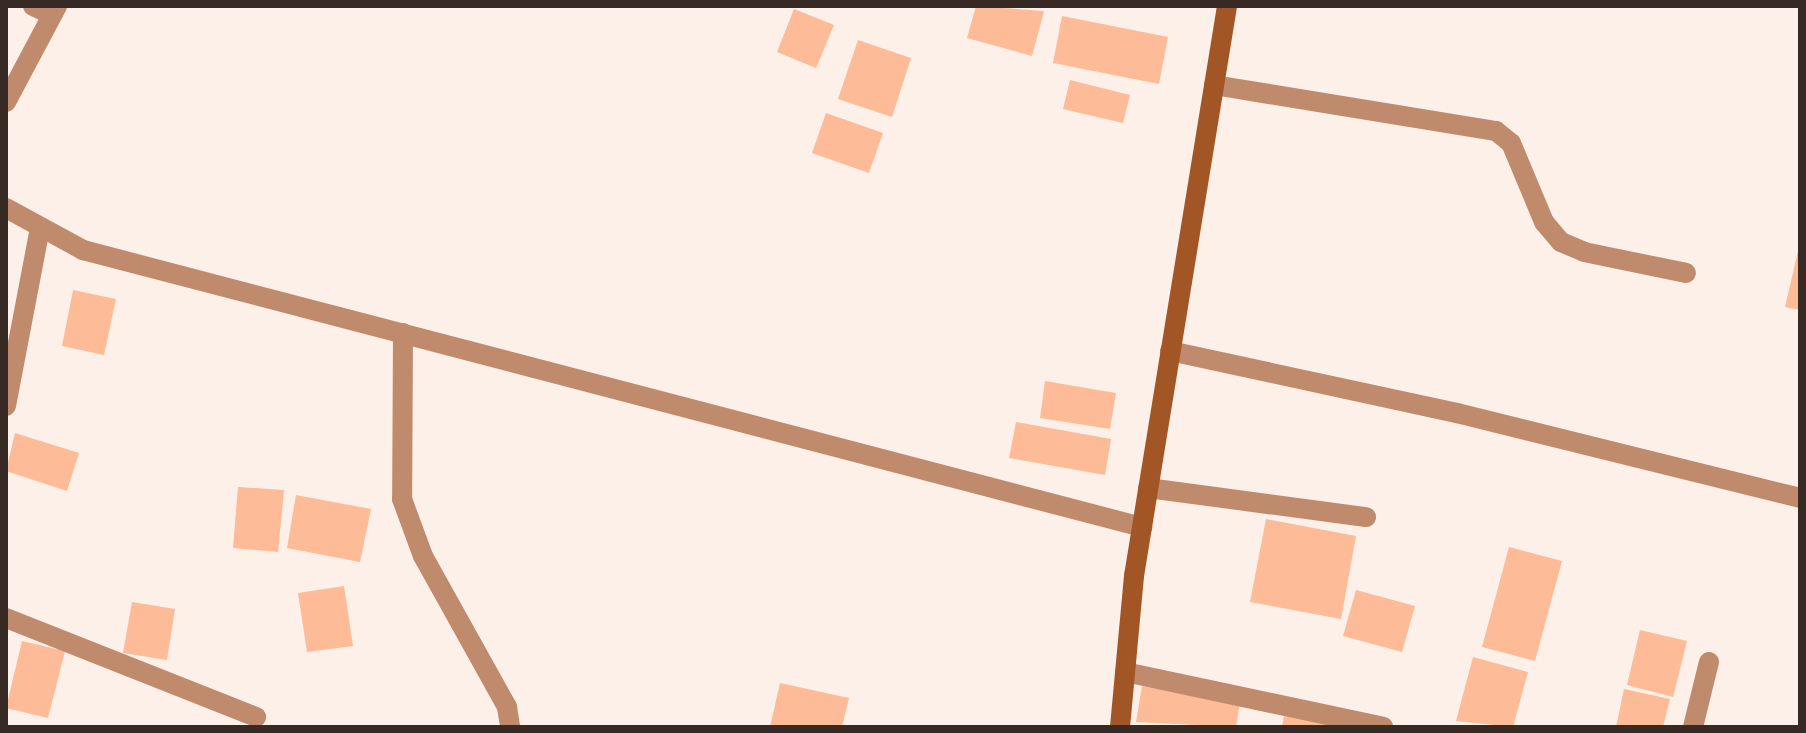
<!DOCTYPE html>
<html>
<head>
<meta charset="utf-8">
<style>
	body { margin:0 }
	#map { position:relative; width:1806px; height:733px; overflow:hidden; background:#fdf0e8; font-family:Overpass,sans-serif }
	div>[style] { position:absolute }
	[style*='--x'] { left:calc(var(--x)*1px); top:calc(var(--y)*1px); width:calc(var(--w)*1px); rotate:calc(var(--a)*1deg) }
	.building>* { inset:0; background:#fdbb97 }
	.street>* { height:20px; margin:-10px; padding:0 10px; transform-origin:10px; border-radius:10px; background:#c08a6d }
	.secondary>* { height:20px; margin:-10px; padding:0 10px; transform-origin:10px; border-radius:10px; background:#a25625 }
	span { translate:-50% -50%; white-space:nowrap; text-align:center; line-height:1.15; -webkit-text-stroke:7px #fff; paint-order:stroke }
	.frame { position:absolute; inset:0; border:8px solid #372a24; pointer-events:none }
</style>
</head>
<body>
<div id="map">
	<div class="building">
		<div style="clip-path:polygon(976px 6px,1044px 11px,1032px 56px,967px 38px)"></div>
		<div style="clip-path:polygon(794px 9px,834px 25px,816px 68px,777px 52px)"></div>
		<div style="clip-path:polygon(1062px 16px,1168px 37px,1159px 84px,1053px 63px)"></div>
		<div style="clip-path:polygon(858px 40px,911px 58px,892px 117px,838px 99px)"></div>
		<div style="clip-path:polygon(1070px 80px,1130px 95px,1123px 123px,1063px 109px)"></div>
		<div style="clip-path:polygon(826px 113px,883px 133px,869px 173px,812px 153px)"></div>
		<div style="clip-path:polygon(1799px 247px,1800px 247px,1800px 310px,1785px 307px)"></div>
		<div style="clip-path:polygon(73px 290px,116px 299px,104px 355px,62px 346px)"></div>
		<div style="clip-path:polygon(1045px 381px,1116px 393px,1110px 429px,1040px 418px)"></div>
		<div style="clip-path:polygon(1016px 422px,1111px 439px,1105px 475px,1009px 458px)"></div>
		<div style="clip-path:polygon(15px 433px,79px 453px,67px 491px,6px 471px)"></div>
		<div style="clip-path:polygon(238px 487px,284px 490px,278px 552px,233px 548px)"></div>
		<div style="clip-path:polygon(296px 495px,371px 509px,360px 562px,287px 548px)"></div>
		<div style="clip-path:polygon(1266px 519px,1356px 536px,1341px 619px,1250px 602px)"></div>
		<div style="clip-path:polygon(1509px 547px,1562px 561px,1535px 661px,1482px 647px)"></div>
		<div style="clip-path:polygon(344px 586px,353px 646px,307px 652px,298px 593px)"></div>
		<div style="clip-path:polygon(1356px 590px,1415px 606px,1402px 652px,1343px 636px)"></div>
		<div style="clip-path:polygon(132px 602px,175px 609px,167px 660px,123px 653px)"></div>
		<div style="clip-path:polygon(1640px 630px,1687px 641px,1673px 697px,1627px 685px)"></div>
		<div style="clip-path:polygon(22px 641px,65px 651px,48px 718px,6px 708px)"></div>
		<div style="clip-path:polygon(1473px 657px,1528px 672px,1513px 727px,1456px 721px)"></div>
		<div style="clip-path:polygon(780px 683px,849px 698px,842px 727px,770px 727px)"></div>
		<div style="clip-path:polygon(1142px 686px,1240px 702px,1236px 727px,1136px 722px)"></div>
		<div style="clip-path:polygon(1624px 689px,1670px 699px,1663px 727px,1616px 727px)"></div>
		<div style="clip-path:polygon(1284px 716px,1345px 727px,1282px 727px)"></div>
	</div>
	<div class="street">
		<div style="--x:33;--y:6;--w:21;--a:25"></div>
		<div style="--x:1214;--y:85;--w:286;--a:9.3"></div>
		<div style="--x:1496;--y:131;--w:19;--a:39"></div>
		<div style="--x:1511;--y:143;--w:86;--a:67.3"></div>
		<div style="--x:1544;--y:222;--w:26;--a:50"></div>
		<div style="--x:1561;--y:242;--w:25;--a:23"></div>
		<div style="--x:1584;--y:252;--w:104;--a:11.6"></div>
		<div style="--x:6;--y:102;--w:109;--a:-62"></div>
		<div style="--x:6;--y:208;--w:88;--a:28.6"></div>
		<div style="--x:83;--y:250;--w:1095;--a:14.66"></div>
		<div style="--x:403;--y:333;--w:166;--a:90.3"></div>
		<div style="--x:402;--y:499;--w:61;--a:69.8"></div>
		<div style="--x:423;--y:556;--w:173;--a:60.9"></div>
		<div style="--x:507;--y:707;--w:20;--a:81"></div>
		<div style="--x:1170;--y:351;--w:294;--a:12.2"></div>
		<div style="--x:1457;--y:413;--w:353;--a:13.9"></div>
		<div style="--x:6;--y:406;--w:182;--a:-79.2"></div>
		<div style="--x:1148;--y:488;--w:220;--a:7.6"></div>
		<div style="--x:6;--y:618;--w:269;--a:21.6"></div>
		<div style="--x:1125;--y:672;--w:264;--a:12"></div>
		<div style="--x:1693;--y:727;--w:67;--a:-76.2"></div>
	</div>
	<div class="secondary">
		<div style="--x:1120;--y:727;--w:152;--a:-84.7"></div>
		<div style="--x:1134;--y:576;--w:578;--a:-80.73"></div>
	</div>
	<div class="frame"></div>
</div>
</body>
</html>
